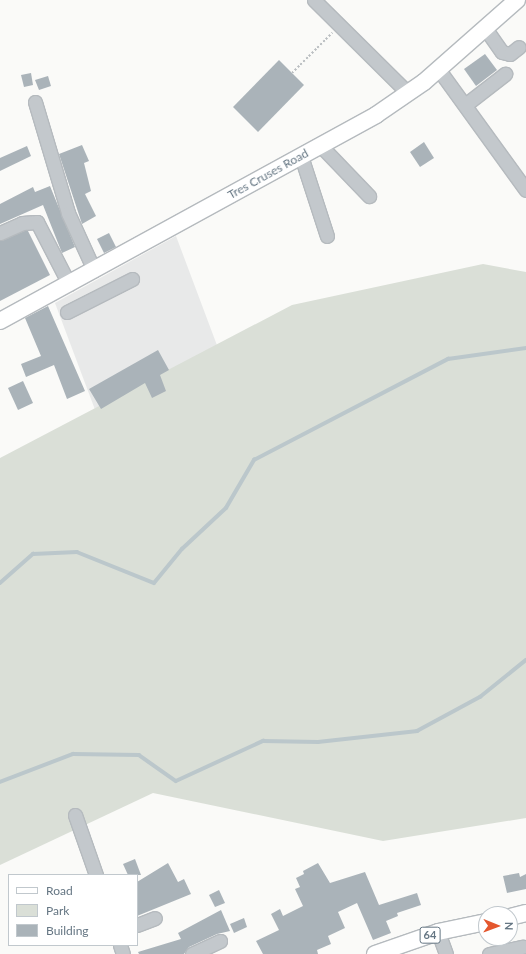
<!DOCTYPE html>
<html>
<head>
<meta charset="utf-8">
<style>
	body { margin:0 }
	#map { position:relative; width:526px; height:954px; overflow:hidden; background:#fafaf8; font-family:Lato,sans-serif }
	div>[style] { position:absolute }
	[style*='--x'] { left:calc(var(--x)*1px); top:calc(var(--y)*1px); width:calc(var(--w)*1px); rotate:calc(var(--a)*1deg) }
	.built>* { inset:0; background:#e8e9e9 }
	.green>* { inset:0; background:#dadfd7 }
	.stream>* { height:3.5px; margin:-1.75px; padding:0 1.75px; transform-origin:1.75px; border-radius:1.75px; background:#bbc7cb }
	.building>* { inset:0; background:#aab3b9 }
	.path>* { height:2px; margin-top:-1px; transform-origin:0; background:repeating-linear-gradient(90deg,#bbbfc2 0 2px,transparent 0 4px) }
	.roads { filter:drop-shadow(1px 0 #b5babe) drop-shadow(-1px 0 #b5babe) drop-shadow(0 1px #b5babe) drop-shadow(0 -1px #b5babe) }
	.minor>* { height:13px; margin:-6.5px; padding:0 6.5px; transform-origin:6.5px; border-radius:6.5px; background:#c3c8cc }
	.major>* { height:16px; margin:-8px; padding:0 8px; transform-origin:8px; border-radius:8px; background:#fff }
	span { translate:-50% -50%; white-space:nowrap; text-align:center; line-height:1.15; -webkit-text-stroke:4px #fff; paint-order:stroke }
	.shield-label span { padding:1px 3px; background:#fff; border:1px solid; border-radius:3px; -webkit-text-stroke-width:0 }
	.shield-label { font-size:11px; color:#657683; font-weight:700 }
	.street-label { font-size:12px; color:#657683 }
	.legend { position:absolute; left:8px; top:874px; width:130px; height:72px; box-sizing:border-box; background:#fff; border:1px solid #c1c8cd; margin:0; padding:5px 7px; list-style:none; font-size:12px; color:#657683 }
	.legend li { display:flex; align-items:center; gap:8px; height:20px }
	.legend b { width:20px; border:1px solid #c1c8cd }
	.north { position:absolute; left:478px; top:906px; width:40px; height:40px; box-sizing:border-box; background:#fff; border:1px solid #c1c8cd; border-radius:50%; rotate:91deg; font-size:11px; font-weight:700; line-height:16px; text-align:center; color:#657683 }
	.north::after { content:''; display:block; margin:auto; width:14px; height:18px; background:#e4572e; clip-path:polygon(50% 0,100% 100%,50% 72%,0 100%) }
</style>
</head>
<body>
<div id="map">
	<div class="built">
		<div style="clip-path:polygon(176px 236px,224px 364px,103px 431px,55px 303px)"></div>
	</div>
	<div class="green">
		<div style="clip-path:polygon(483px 264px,526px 272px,526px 818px,383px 841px,153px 793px,0 865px,0 458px,292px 305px)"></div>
	</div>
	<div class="stream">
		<div style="--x:0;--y:583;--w:44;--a:-41.3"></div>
		<div style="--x:33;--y:554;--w:44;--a:-2.6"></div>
		<div style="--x:77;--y:552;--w:83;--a:21.9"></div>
		<div style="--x:154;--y:583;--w:44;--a:-50.5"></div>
		<div style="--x:182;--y:549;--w:60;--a:-43"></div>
		<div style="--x:226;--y:508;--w:56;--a:-59.7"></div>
		<div style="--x:254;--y:460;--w:219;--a:-27.5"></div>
		<div style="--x:448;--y:359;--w:79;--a:-8"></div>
		<div style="--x:0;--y:782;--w:78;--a:-21"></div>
		<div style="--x:73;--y:754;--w:66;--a:0.9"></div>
		<div style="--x:139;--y:755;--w:45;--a:35.1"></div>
		<div style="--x:176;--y:781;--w:96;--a:-24.7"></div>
		<div style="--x:263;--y:741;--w:55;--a:1"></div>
		<div style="--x:318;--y:742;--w:100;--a:-6.3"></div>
		<div style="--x:417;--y:731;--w:72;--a:-28.4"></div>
		<div style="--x:480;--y:697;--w:59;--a:-38.8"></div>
	</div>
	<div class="building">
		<div style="clip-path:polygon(485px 54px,497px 70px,476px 86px,464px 69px)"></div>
		<div style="clip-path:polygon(279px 60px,304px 85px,258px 132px,233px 107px)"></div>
		<div style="clip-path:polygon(31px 73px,33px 85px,24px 87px,21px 75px)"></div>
		<div style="clip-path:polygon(48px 76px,51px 86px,39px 90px,35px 80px)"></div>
		<div style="clip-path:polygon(424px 142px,434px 158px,420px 167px,410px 152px)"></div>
		<div style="clip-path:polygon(82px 145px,89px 161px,84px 163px,91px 191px,85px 194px,96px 216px,82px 224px,59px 154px)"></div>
		<div style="clip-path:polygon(27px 146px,31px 156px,0 171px,0 158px)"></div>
		<div style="clip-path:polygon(50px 186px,75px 247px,62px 253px,43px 205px,0 224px,0 204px,33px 187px,35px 192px)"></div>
		<div style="clip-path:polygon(24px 231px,28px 231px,50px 275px,0 301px,0 241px)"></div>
		<div style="clip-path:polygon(109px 233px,116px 247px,104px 253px,97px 239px)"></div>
		<div style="clip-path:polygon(48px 306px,85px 391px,67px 399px,54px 365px,26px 377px,21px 364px,41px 356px,25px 318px)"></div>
		<div style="clip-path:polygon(158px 350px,169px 370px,160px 375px,166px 391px,152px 398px,145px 383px,101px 409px,89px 389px)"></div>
		<div style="clip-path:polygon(23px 381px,33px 403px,18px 410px,8px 388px)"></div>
		<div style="clip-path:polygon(135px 859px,141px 875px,128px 875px,123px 864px)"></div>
		<div style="clip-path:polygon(168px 863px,178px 882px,184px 879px,191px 894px,137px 916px,137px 882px)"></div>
		<div style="clip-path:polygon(318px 863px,330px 883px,365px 872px,379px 905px,417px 893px,421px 905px,397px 913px,398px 916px,386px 921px,391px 933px,373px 940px,357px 903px,338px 912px,345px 928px,328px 936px,331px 944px,317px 950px,318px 954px,263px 954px,256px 941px,279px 930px,271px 914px,280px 909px,283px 916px,303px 906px,295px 889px,300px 887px,296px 878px,304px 874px,303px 871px)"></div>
		<div style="clip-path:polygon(519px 873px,520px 877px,526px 874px,526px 889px,507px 893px,503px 876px)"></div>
		<div style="clip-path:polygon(219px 890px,225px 903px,215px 907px,209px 895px)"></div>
		<div style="clip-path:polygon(221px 910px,230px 931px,217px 934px,189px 947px,184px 954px,139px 954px,138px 952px,181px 939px,178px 933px)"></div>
		<div style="clip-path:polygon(244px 918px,247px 927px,234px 933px,230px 924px)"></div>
	</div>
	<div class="path">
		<div style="--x:292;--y:73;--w:57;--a:-45"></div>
	</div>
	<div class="roads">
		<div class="minor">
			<div style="--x:314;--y:0;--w:132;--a:44.7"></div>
			<div style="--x:485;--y:28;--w:29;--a:55"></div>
			<div style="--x:502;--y:52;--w:8;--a:14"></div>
			<div style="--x:510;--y:54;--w:11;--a:-38"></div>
			<div style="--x:439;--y:70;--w:148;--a:54.1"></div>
			<div style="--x:35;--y:102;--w:116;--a:73.4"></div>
			<div style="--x:68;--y:213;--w:63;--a:65.5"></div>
			<div style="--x:465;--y:105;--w:51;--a:-37.8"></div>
			<div style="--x:320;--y:145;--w:71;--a:46.1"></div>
			<div style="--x:301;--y:156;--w:84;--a:72"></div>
			<div style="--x:0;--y:233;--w:24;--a:-24"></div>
			<div style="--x:22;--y:223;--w:15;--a:-4"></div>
			<div style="--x:37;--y:222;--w:70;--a:62.7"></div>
			<div style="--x:67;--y:312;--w:73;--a:-26.9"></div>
			<div style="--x:75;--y:815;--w:64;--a:70.7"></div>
			<div style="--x:137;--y:925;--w:19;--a:-21"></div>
			<div style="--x:438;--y:932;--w:23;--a:70"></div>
			<div style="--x:120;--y:945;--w:9;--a:72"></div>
			<div style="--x:192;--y:954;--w:31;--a:-25"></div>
			<div style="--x:489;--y:954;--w:35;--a:-12"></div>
		</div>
		<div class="major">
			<div style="--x:0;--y:321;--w:429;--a:-28.7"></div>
			<div style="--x:376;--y:115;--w:58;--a:-34.5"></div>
			<div style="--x:424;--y:82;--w:124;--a:-41.4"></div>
			<div style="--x:510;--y:917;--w:16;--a:-14"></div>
			<div style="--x:375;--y:954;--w:67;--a:-19.2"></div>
			<div style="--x:438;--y:932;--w:49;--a:-11.8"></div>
		</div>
	</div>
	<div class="shield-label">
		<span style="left:430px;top:935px">64</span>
	</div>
	<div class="street-label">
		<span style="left:268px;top:174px;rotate:-29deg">Tres Cruses Road</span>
	</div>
	<ul class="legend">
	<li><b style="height:5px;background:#fff"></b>Road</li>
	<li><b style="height:11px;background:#dadfd7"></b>Park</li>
	<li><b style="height:11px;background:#aab3b9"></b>Building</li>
	</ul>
	<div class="north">N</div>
</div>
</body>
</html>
